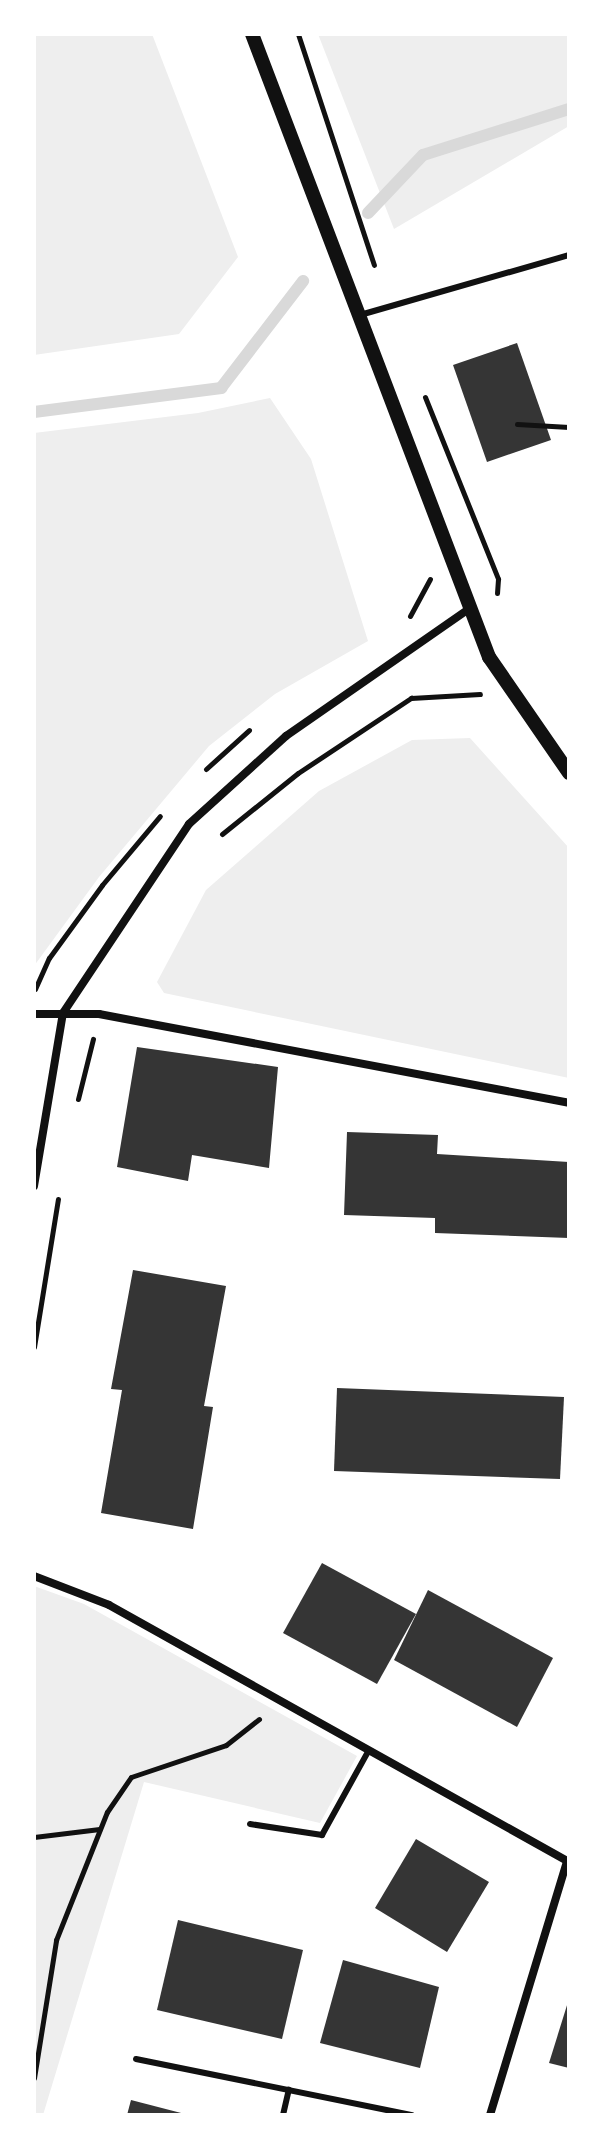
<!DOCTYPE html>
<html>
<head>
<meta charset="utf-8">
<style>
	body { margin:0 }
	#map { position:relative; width:603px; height:2149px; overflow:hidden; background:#fff; font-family:Mulish,sans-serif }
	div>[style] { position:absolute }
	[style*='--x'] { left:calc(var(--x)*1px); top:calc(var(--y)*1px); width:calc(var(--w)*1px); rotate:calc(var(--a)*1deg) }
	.green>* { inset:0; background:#eee }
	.stream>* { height:12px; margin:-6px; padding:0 6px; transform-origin:6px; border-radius:6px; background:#d9d9d9 }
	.building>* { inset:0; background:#353535 }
	.path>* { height:5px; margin:-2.5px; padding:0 2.5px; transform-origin:2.5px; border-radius:2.5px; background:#111 }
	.service>* { height:6px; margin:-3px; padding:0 3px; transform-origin:3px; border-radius:3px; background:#111 }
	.minor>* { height:8px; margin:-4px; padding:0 4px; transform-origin:4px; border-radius:4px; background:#111 }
	.tertiary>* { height:14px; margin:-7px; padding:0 7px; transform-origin:7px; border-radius:7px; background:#111 }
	span { translate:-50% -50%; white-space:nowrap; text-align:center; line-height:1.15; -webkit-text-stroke:6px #fff; paint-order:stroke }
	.frame { position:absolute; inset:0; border:36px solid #fff; pointer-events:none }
</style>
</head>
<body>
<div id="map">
	<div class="green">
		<div style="clip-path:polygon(34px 34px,152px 34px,238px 257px,179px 334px,34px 355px)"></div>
		<div style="clip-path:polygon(318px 34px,569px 34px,569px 126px,394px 229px)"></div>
		<div style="clip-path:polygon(270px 398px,311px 459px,368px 641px,275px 694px,209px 746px,99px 877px,34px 966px,34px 433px,198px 413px)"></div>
		<div style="clip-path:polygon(470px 738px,569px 848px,569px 1078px,164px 993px,157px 982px,206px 890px,319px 791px,412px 740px)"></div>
		<div style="clip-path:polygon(34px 1586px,84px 1604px,357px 1756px,320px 1823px,144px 1782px,43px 2115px,34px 2115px)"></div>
	</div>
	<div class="stream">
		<div style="--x:368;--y:213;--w:80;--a:-46.5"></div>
		<div style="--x:423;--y:155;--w:153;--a:-17.5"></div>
		<div style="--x:34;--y:412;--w:189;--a:-7.3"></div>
		<div style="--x:221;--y:388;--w:135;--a:-52.5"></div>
	</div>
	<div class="building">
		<div style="clip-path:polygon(517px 343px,551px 440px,487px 462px,453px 365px)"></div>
		<div style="clip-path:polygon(137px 1047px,278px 1067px,269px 1168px,192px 1155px,188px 1181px,117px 1167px)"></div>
		<div style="clip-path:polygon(347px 1132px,438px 1135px,437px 1154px,569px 1162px,569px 1238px,435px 1233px,435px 1218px,344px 1215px)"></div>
		<div style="clip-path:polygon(133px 1270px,226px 1286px,204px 1406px,213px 1407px,193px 1529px,101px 1513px,122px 1390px,111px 1389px)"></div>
		<div style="clip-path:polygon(337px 1388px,564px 1397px,560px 1479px,334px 1471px)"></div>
		<div style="clip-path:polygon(322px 1563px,416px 1614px,377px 1684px,283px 1633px)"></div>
		<div style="clip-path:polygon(428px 1590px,553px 1658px,517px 1727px,394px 1660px)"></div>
		<div style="clip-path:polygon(416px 1839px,489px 1882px,447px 1952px,375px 1908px)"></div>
		<div style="clip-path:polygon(178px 1920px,303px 1950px,282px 2039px,157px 2010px)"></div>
		<div style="clip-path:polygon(343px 1960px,439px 1987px,420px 2068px,320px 2043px)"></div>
		<div style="clip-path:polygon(568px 2002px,569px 2002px,569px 2068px,549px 2063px)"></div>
		<div style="clip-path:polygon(131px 2100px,185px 2114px,185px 2115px,127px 2115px)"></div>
	</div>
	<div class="path">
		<div style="--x:298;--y:34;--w:243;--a:71.8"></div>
		<div style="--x:425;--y:397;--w:196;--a:68.1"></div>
		<div style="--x:498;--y:579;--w:14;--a:94"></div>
		<div style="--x:517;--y:424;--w:52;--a:3.3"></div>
		<div style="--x:410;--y:616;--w:42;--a:-61.6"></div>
		<div style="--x:206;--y:769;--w:58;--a:-42.2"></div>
		<div style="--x:222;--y:834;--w:97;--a:-38.8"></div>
		<div style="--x:298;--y:773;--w:136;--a:-33.6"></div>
		<div style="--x:411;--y:698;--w:69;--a:-3.3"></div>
		<div style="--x:35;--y:989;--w:34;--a:-66"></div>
		<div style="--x:49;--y:958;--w:90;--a:-54"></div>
		<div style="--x:102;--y:885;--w:90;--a:-50"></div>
		<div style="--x:78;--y:1099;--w:62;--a:-76"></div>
		<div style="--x:34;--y:1347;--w:150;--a:-80.8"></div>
		<div style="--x:34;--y:1837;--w:66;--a:-6.9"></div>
		<div style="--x:34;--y:2078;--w:140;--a:-80.9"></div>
		<div style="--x:56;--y:1940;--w:138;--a:-68.3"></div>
		<div style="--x:107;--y:1812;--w:42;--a:-55.6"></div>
		<div style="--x:131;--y:1777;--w:100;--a:-18.6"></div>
		<div style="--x:226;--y:1745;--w:42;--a:-38.2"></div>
	</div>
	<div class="service">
		<div style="--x:360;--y:315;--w:217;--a:-16"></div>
		<div style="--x:250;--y:1824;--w:73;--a:8.7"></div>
		<div style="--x:322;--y:1835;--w:97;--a:-61.1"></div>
		<div style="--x:136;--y:2059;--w:282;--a:11.5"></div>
		<div style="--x:283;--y:2115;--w:26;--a:-77"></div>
	</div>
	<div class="minor">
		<div style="--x:34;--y:1014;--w:65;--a:0"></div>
		<div style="--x:99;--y:1014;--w:478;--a:10.7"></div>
		<div style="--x:34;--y:1186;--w:175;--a:-80.5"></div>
		<div style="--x:63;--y:1013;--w:227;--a:-56.3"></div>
		<div style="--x:189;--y:824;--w:131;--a:-42.2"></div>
		<div style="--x:286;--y:736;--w:223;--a:-34.8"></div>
		<div style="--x:34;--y:1576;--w:80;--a:21.1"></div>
		<div style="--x:109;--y:1605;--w:527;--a:29.19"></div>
		<div style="--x:490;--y:2115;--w:265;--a:-73.1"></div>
	</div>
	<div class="tertiary">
		<div style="--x:252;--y:34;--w:667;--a:69.17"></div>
		<div style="--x:489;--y:657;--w:141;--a:55.4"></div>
	</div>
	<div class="frame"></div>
</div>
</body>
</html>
